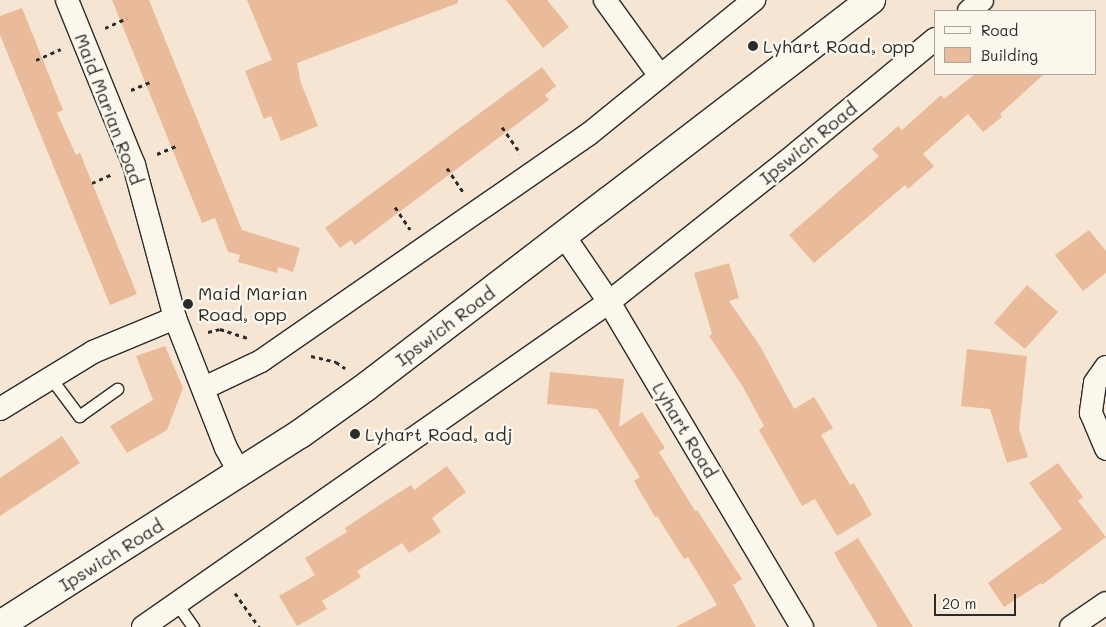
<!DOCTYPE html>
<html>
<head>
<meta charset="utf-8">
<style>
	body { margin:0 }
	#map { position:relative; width:1106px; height:627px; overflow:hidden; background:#f6e5d3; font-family:Mali,sans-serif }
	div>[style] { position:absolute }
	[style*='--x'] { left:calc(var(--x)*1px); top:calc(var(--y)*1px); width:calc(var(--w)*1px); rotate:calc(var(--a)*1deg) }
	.building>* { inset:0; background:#eabb9a }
	.path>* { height:3px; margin-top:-1.5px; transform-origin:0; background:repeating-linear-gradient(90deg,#2b2b2b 0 4px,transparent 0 8px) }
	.roads { filter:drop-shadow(1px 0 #2b2b2b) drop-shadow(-1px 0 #2b2b2b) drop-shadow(0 1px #2b2b2b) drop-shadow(0 -1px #2b2b2b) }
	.service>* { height:11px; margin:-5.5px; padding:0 5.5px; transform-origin:5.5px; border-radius:5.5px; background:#fbf7ec }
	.minor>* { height:22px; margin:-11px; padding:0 11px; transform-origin:11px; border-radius:11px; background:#fbf7ec }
	.trunk>* { height:28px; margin:-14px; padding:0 14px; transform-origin:14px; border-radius:14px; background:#fbf7ec }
	.dots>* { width:14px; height:14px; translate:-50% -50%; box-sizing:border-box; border:2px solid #fbf7ec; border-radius:50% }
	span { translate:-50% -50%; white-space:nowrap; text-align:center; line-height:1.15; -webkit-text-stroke:5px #fbf7ec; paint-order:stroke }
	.poi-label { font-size:18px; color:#2b2b2b }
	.left { translate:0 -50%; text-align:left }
	.street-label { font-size:18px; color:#2b2b2b }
	.legend { position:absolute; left:934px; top:10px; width:162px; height:65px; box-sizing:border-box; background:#fbf7ec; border:1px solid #a8a59f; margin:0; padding:6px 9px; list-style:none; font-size:15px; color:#2b2b2b }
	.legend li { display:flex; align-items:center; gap:10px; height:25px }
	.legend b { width:25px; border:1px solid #a8a59f }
	.scale { position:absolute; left:934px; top:594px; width:82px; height:22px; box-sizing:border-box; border:2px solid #2b2b2b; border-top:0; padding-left:6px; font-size:15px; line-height:18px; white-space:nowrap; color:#2b2b2b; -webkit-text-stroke:4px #fbf7ec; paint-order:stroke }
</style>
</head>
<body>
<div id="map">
	<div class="building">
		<div style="clip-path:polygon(112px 0,149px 0,242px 230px,300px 248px,293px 272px,278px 267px,277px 273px,238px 262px,240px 255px,228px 252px,215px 218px,202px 223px)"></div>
		<div style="clip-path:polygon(247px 0,458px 0,458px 3px,297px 63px,301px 83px,318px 126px,281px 141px,271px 116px,264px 119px,245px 71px,272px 60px)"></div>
		<div style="clip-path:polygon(506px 0,547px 0,569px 27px,543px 48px)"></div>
		<div style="clip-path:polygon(22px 8px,63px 110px,57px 113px,76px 155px,80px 153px,137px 294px,110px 305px,0 35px,0 16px)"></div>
		<div style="clip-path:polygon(542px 67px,556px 86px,545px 95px,549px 100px,355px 245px,351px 240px,340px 248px,325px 228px)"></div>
		<div style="clip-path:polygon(975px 74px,1044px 74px,1000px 114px,1002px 117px,983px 132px,968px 114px,923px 154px,934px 166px,908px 189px,905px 185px,814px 263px,789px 235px,879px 156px,872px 149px,898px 126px,902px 130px,941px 95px,944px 99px)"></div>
		<div style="clip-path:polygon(1089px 230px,1106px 251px,1106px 273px,1083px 291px,1055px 255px)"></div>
		<div style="clip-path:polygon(729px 263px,739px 298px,729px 301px,760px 346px,794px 409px,814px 397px,833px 428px,821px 435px,850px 485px,854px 483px,872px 515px,837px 536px,815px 499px,802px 506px,759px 430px,764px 426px,743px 387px,709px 336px,712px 334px,694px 273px)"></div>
		<div style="clip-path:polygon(1027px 285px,1058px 312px,1025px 349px,994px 323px)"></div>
		<div style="clip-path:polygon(165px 346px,183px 388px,167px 430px,127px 453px,110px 426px,153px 400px,136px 356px)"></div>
		<div style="clip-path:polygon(967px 349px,1027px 356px,1019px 429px,1028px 457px,1007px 463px,990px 409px,961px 406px)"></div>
		<div style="clip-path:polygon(550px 372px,624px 379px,619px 427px,642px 412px,665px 448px,659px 452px,695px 511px,697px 510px,742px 579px,733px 585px,756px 627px,676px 627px,717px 605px,688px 557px,684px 559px,657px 516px,655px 517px,634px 481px,640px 477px,597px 409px,547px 404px)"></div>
		<div style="clip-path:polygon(62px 436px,80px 463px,0 516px,0 478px)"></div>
		<div style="clip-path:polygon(1058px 463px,1083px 497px,1078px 501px,1106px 537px,1042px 585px,1041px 583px,1004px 607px,988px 583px,1062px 529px,1029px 483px)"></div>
		<div style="clip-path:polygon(447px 466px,466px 492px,432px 518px,441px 532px,409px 553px,402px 543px,357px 571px,361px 577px,322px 601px,327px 609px,297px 626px,279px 596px,315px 575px,305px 558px,347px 532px,345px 528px,378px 506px,411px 485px,414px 490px)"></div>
		<div style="clip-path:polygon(858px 538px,885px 581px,913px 627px,878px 627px,834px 553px)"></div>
	</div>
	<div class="path">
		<div style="--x:105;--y:28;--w:24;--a:-24"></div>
		<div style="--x:36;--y:60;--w:27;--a:-24"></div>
		<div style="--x:131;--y:90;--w:23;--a:-23"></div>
		<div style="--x:502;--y:127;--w:32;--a:55"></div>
		<div style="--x:157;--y:154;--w:23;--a:-23"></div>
		<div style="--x:447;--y:168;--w:29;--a:56"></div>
		<div style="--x:92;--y:183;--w:22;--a:-24"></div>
		<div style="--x:395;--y:207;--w:27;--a:56"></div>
		<div style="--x:208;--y:332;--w:12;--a:-14"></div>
		<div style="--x:220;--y:329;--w:29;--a:18"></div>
		<div style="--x:311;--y:356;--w:26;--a:13"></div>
		<div style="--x:336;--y:362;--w:11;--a:34"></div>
		<div style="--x:235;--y:593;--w:42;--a:54.8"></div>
	</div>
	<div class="roads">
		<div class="service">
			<div style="--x:50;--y:377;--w:49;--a:53.4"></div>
			<div style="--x:79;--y:416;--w:47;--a:-35.4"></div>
			<div style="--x:177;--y:604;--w:28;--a:55"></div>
		</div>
		<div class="minor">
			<div style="--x:67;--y:0;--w:178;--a:67.9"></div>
			<div style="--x:134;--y:165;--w:158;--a:75"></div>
			<div style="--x:175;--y:318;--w:140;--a:68.6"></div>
			<div style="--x:226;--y:448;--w:29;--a:61"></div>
			<div style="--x:605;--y:0;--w:94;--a:54.1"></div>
			<div style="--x:969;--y:11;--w:17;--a:-40"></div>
			<div style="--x:564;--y:236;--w:80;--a:55.7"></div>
			<div style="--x:609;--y:302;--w:378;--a:59.3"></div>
			<div style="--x:1106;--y:367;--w:19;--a:125"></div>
			<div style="--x:1095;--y:383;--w:30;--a:98"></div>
			<div style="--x:1091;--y:413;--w:39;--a:67"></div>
			<div style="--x:204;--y:388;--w:63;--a:-25.3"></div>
			<div style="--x:261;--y:361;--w:399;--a:-34.7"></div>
			<div style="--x:589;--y:134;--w:213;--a:-39.1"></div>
			<div style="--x:0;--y:409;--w:109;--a:-31.5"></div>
			<div style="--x:93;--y:352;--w:89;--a:-22.5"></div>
			<div style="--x:143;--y:627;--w:568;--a:-34.89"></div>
			<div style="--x:609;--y:302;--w:241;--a:-38.4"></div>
			<div style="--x:798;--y:152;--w:178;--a:-39.5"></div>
			<div style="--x:1071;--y:627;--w:42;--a:-34.4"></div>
		</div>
		<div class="trunk">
			<div style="--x:0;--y:625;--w:356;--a:-32.5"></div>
			<div style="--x:300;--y:434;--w:82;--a:-35.6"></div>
			<div style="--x:367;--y:386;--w:635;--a:-37.45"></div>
		</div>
	</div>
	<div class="dots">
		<div style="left:753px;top:46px;background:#2b2b2b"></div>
		<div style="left:188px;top:304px;background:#2b2b2b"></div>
		<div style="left:355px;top:434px;background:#2b2b2b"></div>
	</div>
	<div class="poi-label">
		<span class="left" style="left:763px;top:46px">Lyhart Road, opp</span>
		<span class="left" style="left:198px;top:304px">Maid Marian<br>Road, opp</span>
		<span class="left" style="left:365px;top:434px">Lyhart Road, adj</span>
	</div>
	<div class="street-label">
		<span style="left:109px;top:109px;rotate:69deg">Maid Marian Road</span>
		<span style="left:808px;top:143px;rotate:-39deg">Ipswich Road</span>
		<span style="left:445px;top:326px;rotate:-37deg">Ipswich Road</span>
		<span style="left:685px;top:430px;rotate:59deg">Lyhart Road</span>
		<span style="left:111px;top:555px;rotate:-32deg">Ipswich Road</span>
	</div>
	<ul class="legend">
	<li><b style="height:6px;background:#fbf7ec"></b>Road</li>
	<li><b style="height:14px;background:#eabb9a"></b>Building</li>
	</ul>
	<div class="scale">20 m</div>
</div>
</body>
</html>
